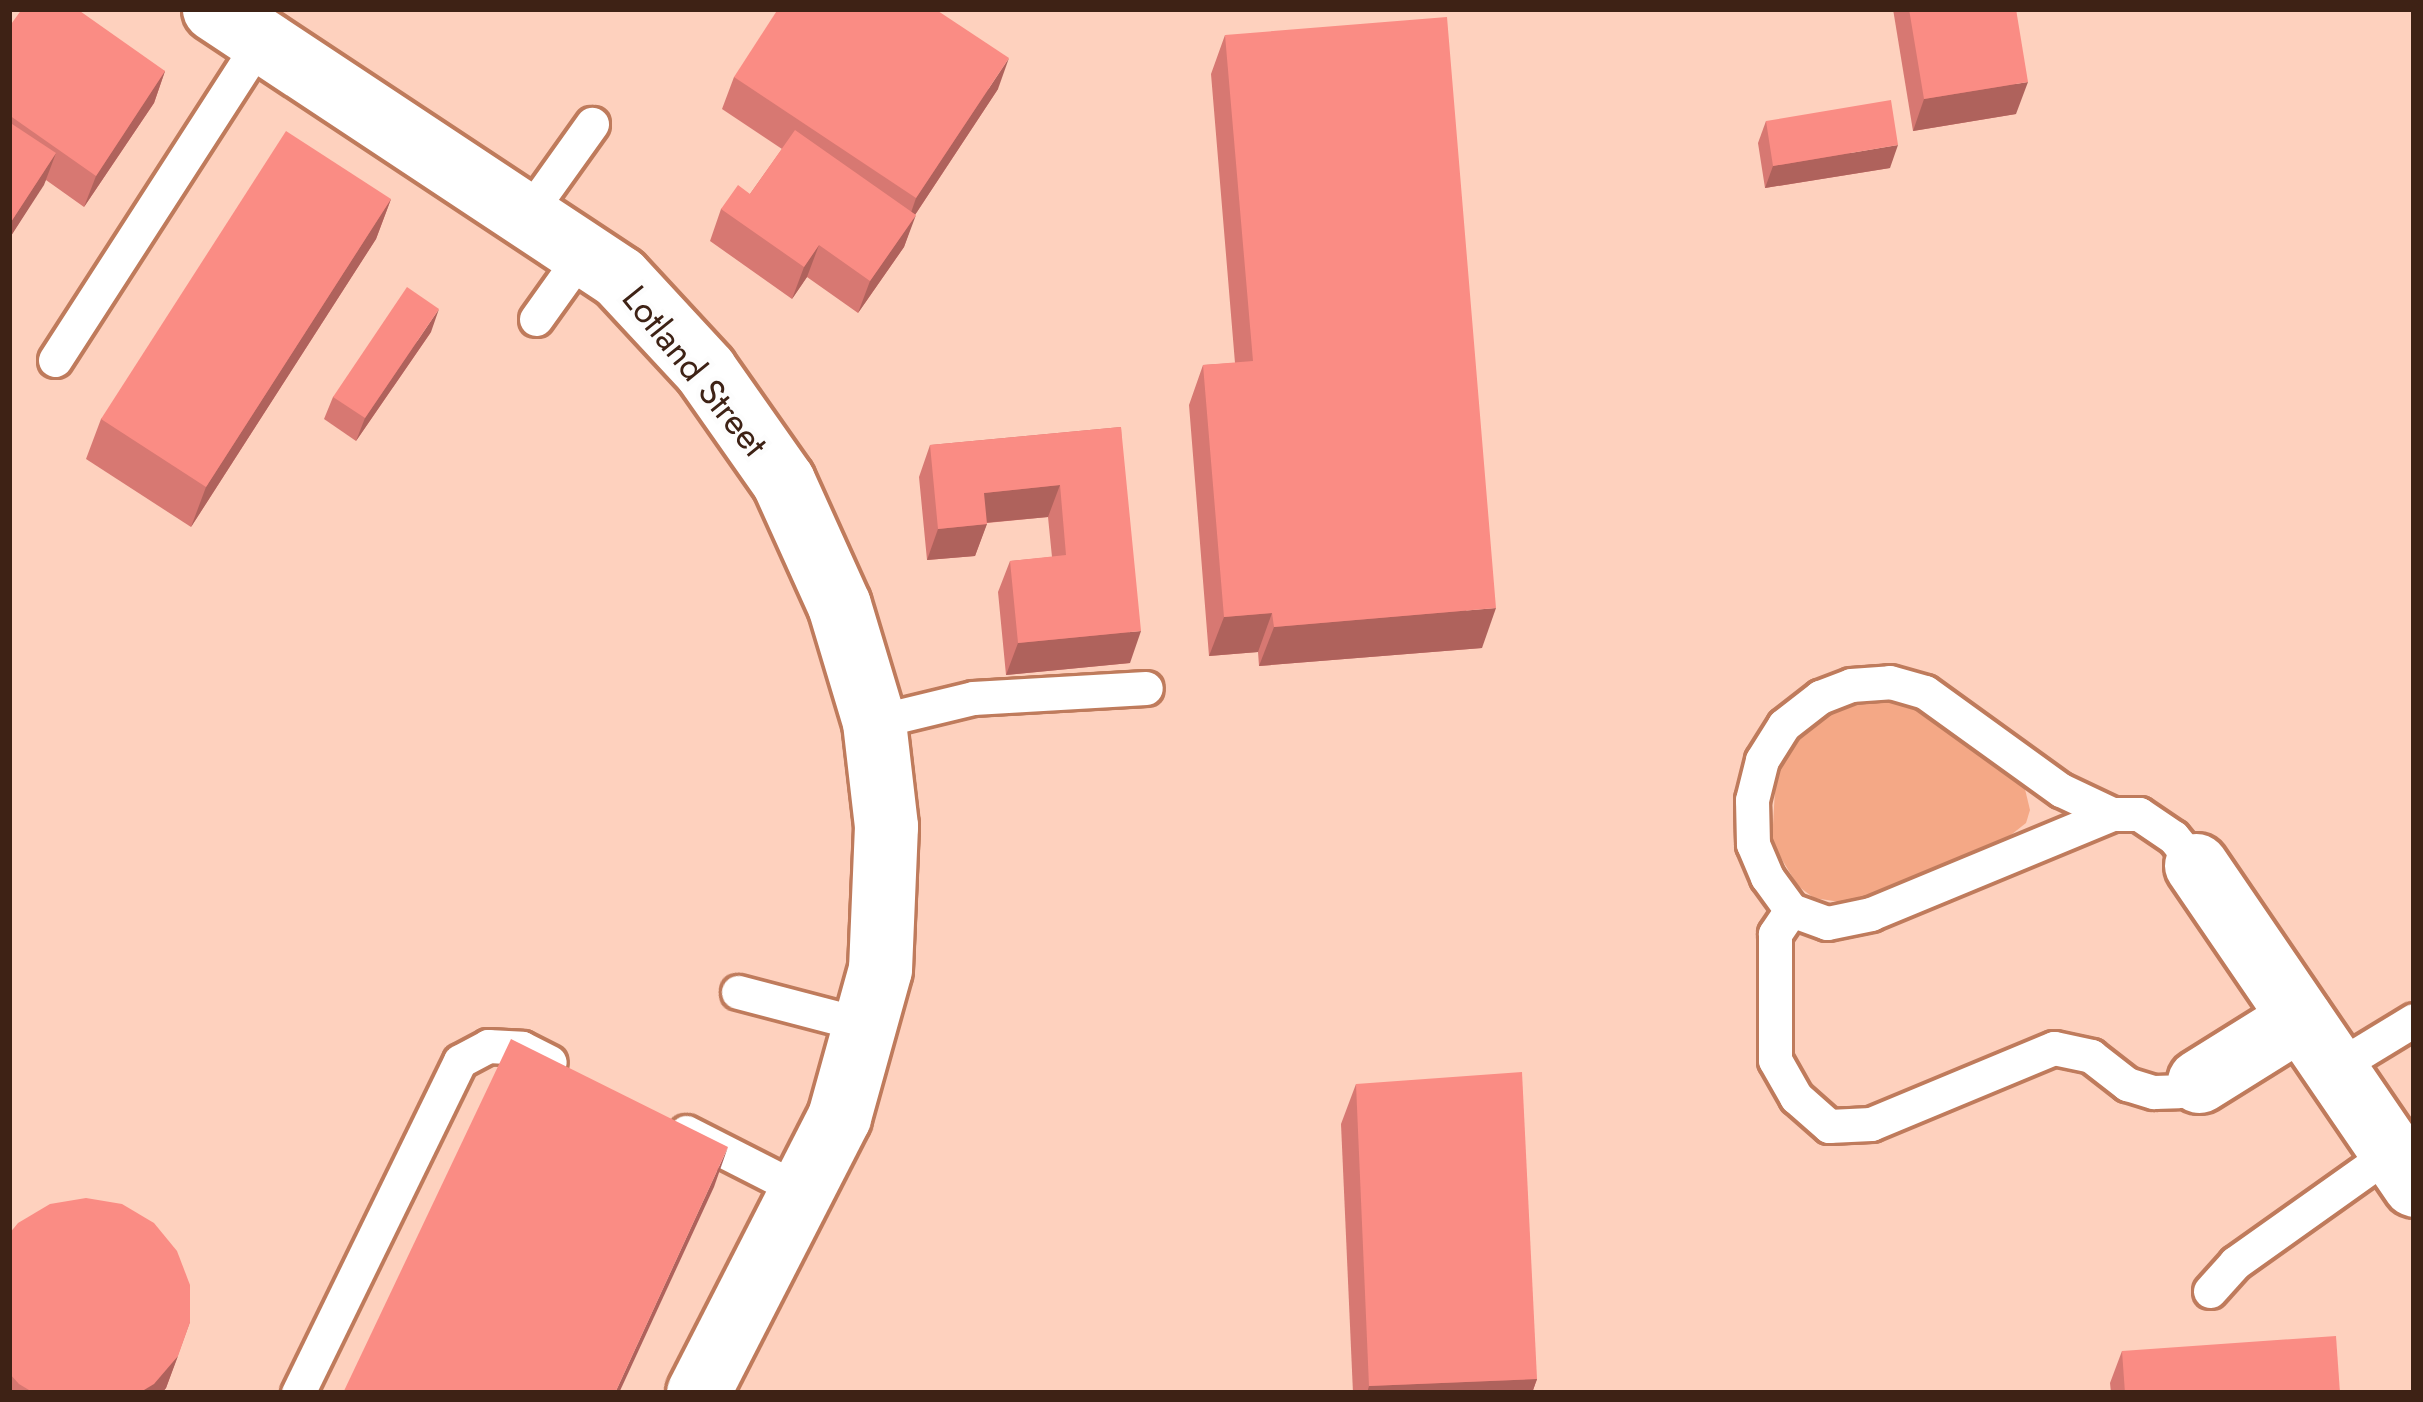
<!DOCTYPE html>
<html>
<head>
<meta charset="utf-8">
<style>
	body { margin:0 }
	#map { position:relative; width:2423px; height:1402px; overflow:hidden; background:#fed1be; font-family:Jost,sans-serif }
	div>[style] { position:absolute }
	[style*='--x'] { left:calc(var(--x)*1px); top:calc(var(--y)*1px); width:calc(var(--w)*1px); rotate:calc(var(--a)*1deg) }
	.green>* { inset:0; background:#f4a886 }
	.roads { filter:drop-shadow(3px 0 #bf7b5c) drop-shadow(-3px 0 #bf7b5c) drop-shadow(0 3px #bf7b5c) drop-shadow(0 -3px #bf7b5c) }
	.service>* { height:33px; margin:-16.5px; padding:0 16.5px; transform-origin:16.5px; border-radius:16.5px; background:#fff }
	.minor>* { height:63px; margin:-31.5px; padding:0 31.5px; transform-origin:31.5px; border-radius:31.5px; background:#fff }
	.wall>* { inset:0; background:#d77872 }
	.shaded-wall>* { inset:0; background:#af625c }
	.building>* { inset:0; background:#fa8c84 }
	span { translate:-50% -50%; white-space:nowrap; text-align:center; line-height:1.15; -webkit-text-stroke:9px #fdfdfd; paint-order:stroke }
	.street-label { font-size:36px; color:#3e2215 }
	.frame { position:absolute; inset:0; border:12px solid #3e2215; pointer-events:none }
</style>
</head>
<body>
<div id="map">
	<div class="green">
		<div style="clip-path:polygon(1859px 701px,1903px 703px,1928px 715px,2024px 785px,2030px 810px,2026px 823px,2002px 842px,1865px 898px,1840px 902px,1814px 898px,1798px 886px,1772px 843px,1776px 772px,1798px 734px,1817px 719px)"></div>
	</div>
	<div class="roads">
		<div class="service">
			<div style="--x:527;--y:215;--w:112;--a:-54.5"></div>
			<div style="--x:536;--y:319;--w:81;--a:-54.5"></div>
			<div style="--x:55;--y:360;--w:381;--a:-57.2"></div>
			<div style="--x:874;--y:722;--w:102;--a:-13.6"></div>
			<div style="--x:973;--y:698;--w:173;--a:-3.3"></div>
			<div style="--x:2196;--y:865;--w:36;--a:-129"></div>
			<div style="--x:2173;--y:837;--w:41;--a:-145.9"></div>
			<div style="--x:2139;--y:814;--w:27;--a:180"></div>
			<div style="--x:2112;--y:814;--w:261;--a:157.5"></div>
			<div style="--x:1871;--y:914;--w:45;--a:168.4"></div>
			<div style="--x:1827;--y:923;--w:38;--a:-160"></div>
			<div style="--x:1791;--y:910;--w:29;--a:124"></div>
			<div style="--x:1775;--y:934;--w:126;--a:90"></div>
			<div style="--x:1775;--y:1060;--w:43;--a:60.4"></div>
			<div style="--x:1796;--y:1097;--w:44;--a:41.3"></div>
			<div style="--x:1829;--y:1126;--w:42;--a:-2.7"></div>
			<div style="--x:1871;--y:1124;--w:198;--a:-22.6"></div>
			<div style="--x:2054;--y:1048;--w:38;--a:12"></div>
			<div style="--x:2091;--y:1056;--w:46;--a:37.9"></div>
			<div style="--x:2127;--y:1084;--w:28;--a:17"></div>
			<div style="--x:2154;--y:1092;--w:24;--a:-2"></div>
			<div style="--x:2178;--y:1091;--w:23;--a:-25"></div>
			<div style="--x:1791;--y:910;--w:41;--a:-126"></div>
			<div style="--x:1767;--y:877;--w:36;--a:-113"></div>
			<div style="--x:1753;--y:844;--w:44;--a:-91.3"></div>
			<div style="--x:1752;--y:800;--w:41;--a:-76"></div>
			<div style="--x:1762;--y:760;--w:41;--a:-57.8"></div>
			<div style="--x:1784;--y:725;--w:46;--a:-37.9"></div>
			<div style="--x:1820;--y:697;--w:33;--a:-21"></div>
			<div style="--x:1851;--y:685;--w:39;--a:-4"></div>
			<div style="--x:1890;--y:682;--w:36;--a:16"></div>
			<div style="--x:1925;--y:692;--w:168;--a:35.8"></div>
			<div style="--x:2061;--y:790;--w:56;--a:25.2"></div>
			<div style="--x:738;--y:992;--w:131;--a:14.6"></div>
			<div style="--x:2335;--y:1068;--w:92;--a:-31.3"></div>
			<div style="--x:686;--y:1132;--w:130;--a:27"></div>
			<div style="--x:2210;--y:1291;--w:38;--a:-48"></div>
			<div style="--x:2235;--y:1263;--w:191;--a:-35.4"></div>
			<div style="--x:298;--y:1393;--w:369;--a:-64"></div>
			<div style="--x:460;--y:1061;--w:32;--a:-28"></div>
			<div style="--x:488;--y:1046;--w:34;--a:3"></div>
			<div style="--x:522;--y:1048;--w:31;--a:27"></div>
		</div>
		<div class="minor">
			<div style="--x:214;--y:9;--w:486;--a:33.5"></div>
			<div style="--x:619;--y:277;--w:127;--a:47.2"></div>
			<div style="--x:705;--y:370;--w:136;--a:54.9"></div>
			<div style="--x:783;--y:481;--w:136;--a:65.7"></div>
			<div style="--x:839;--y:605;--w:122;--a:73.3"></div>
			<div style="--x:874;--y:722;--w:105;--a:83.4"></div>
			<div style="--x:886;--y:826;--w:143;--a:92.4"></div>
			<div style="--x:880;--y:969;--w:154;--a:105.5"></div>
			<div style="--x:839;--y:1117;--w:310;--a:117.1"></div>
			<div style="--x:2196;--y:865;--w:387;--a:55.7"></div>
			<div style="--x:2199;--y:1081;--w:119;--a:-32"></div>
		</div>
	</div>
	<div class="wall">
		<div style="clip-path:polygon(1893px 9px,2016px 9px,2016px 114px,1913px 131px)"></div>
		<div style="clip-path:polygon(9px 27px,165px 71px,154px 103px,84px 207px,46px 180px,9px 239px)"></div>
		<div style="clip-path:polygon(1225px 35px,1482px 648px,1259px 666px,1258px 652px,1209px 656px,1189px 405px,1203px 365px,1235px 363px,1211px 74px)"></div>
		<div style="clip-path:polygon(734px 77px,998px 89px,915px 215px,904px 247px,858px 313px,807px 277px,792px 299px,710px 241px,721px 209px,750px 194px,782px 149px,722px 109px)"></div>
		<div style="clip-path:polygon(1766px 121px,1890px 168px,1765px 188px,1758px 143px)"></div>
		<div style="clip-path:polygon(391px 199px,376px 239px,191px 527px,86px 459px,101px 419px)"></div>
		<div style="clip-path:polygon(431px 332px,356px 441px,324px 419px,333px 397px)"></div>
		<div style="clip-path:polygon(1121px 427px,1130px 663px,1006px 675px,998px 592px,1010px 561px,1052px 557px,1048px 517px,987px 523px,975px 556px,927px 560px,919px 477px,930px 445px)"></div>
		<div style="clip-path:polygon(1356px 1084px,1537px 1379px,1532px 1393px,1353px 1393px,1341px 1124px)"></div>
		<div style="clip-path:polygon(9px 1234px,190px 1322px,166px 1388px,162px 1393px,9px 1393px)"></div>
		<div style="clip-path:polygon(2122px 1351px,2340px 1393px,2111px 1393px,2110px 1383px)"></div>
	</div>
	<div class="shaded-wall">
		<div style="clip-path:polygon(1009px 58px,998px 89px,905px 230px,916px 198px)"></div>
		<div style="clip-path:polygon(165px 71px,154px 103px,84px 207px,96px 176px)"></div>
		<div style="clip-path:polygon(2028px 82px,2016px 114px,1913px 131px,1924px 99px)"></div>
		<div style="clip-path:polygon(1898px 145px,1890px 168px,1765px 188px,1773px 166px)"></div>
		<div style="clip-path:polygon(56px 153px,44px 185px,9px 239px,9px 225px)"></div>
		<div style="clip-path:polygon(391px 199px,376px 239px,191px 527px,206px 487px)"></div>
		<div style="clip-path:polygon(916px 215px,904px 247px,858px 313px,870px 281px)"></div>
		<div style="clip-path:polygon(819px 245px,807px 277px,792px 299px,804px 267px)"></div>
		<div style="clip-path:polygon(439px 309px,431px 332px,356px 441px,365px 418px)"></div>
		<div style="clip-path:polygon(1060px 485px,1048px 517px,972px 524px,984px 493px)"></div>
		<div style="clip-path:polygon(987px 524px,975px 556px,927px 560px,938px 529px)"></div>
		<div style="clip-path:polygon(1496px 608px,1482px 648px,1259px 666px,1274px 627px)"></div>
		<div style="clip-path:polygon(1272px 613px,1258px 652px,1209px 656px,1224px 617px)"></div>
		<div style="clip-path:polygon(1141px 631px,1130px 663px,1006px 675px,1018px 643px)"></div>
		<div style="clip-path:polygon(728px 1147px,714px 1187px,619px 1393px,615px 1393px)"></div>
		<div style="clip-path:polygon(178px 1356px,166px 1388px,162px 1393px,139px 1393px)"></div>
		<div style="clip-path:polygon(1537px 1379px,1532px 1393px,1367px 1393px,1369px 1386px)"></div>
	</div>
	<div class="building">
		<div style="clip-path:polygon(22px 9px,77px 9px,165px 71px,96px 176px,9px 115px,9px 27px)"></div>
		<div style="clip-path:polygon(778px 9px,935px 9px,1009px 58px,916px 198px,734px 77px)"></div>
		<div style="clip-path:polygon(1909px 9px,2016px 9px,2028px 82px,1924px 99px)"></div>
		<div style="clip-path:polygon(1447px 17px,1496px 608px,1274px 627px,1272px 613px,1224px 617px,1203px 365px,1253px 361px,1225px 35px)"></div>
		<div style="clip-path:polygon(1891px 100px,1898px 145px,1773px 166px,1766px 121px)"></div>
		<div style="clip-path:polygon(9px 122px,56px 153px,9px 225px)"></div>
		<div style="clip-path:polygon(795px 130px,916px 215px,870px 281px,819px 245px,804px 267px,721px 209px,738px 185px,750px 194px)"></div>
		<div style="clip-path:polygon(286px 131px,391px 199px,206px 487px,101px 419px)"></div>
		<div style="clip-path:polygon(407px 287px,439px 309px,365px 418px,333px 397px)"></div>
		<div style="clip-path:polygon(1121px 427px,1141px 631px,1018px 643px,1010px 561px,1066px 555px,1060px 485px,984px 493px,987px 524px,938px 529px,930px 445px)"></div>
		<div style="clip-path:polygon(511px 1039px,728px 1147px,615px 1393px,343px 1393px)"></div>
		<div style="clip-path:polygon(1522px 1072px,1537px 1379px,1369px 1386px,1356px 1084px)"></div>
		<div style="clip-path:polygon(86px 1198px,122px 1204px,154px 1223px,177px 1251px,190px 1285px,190px 1322px,178px 1356px,154px 1384px,139px 1393px,34px 1393px,19px 1384px,9px 1373px,9px 1234px,18px 1223px,50px 1204px)"></div>
		<div style="clip-path:polygon(2336px 1336px,2340px 1393px,2125px 1393px,2122px 1351px)"></div>
	</div>
	<div class="street-label">
		<span style="left:695px;top:371px;rotate:51deg">Lotland Street</span>
	</div>
	<div class="frame"></div>
</div>
</body>
</html>
